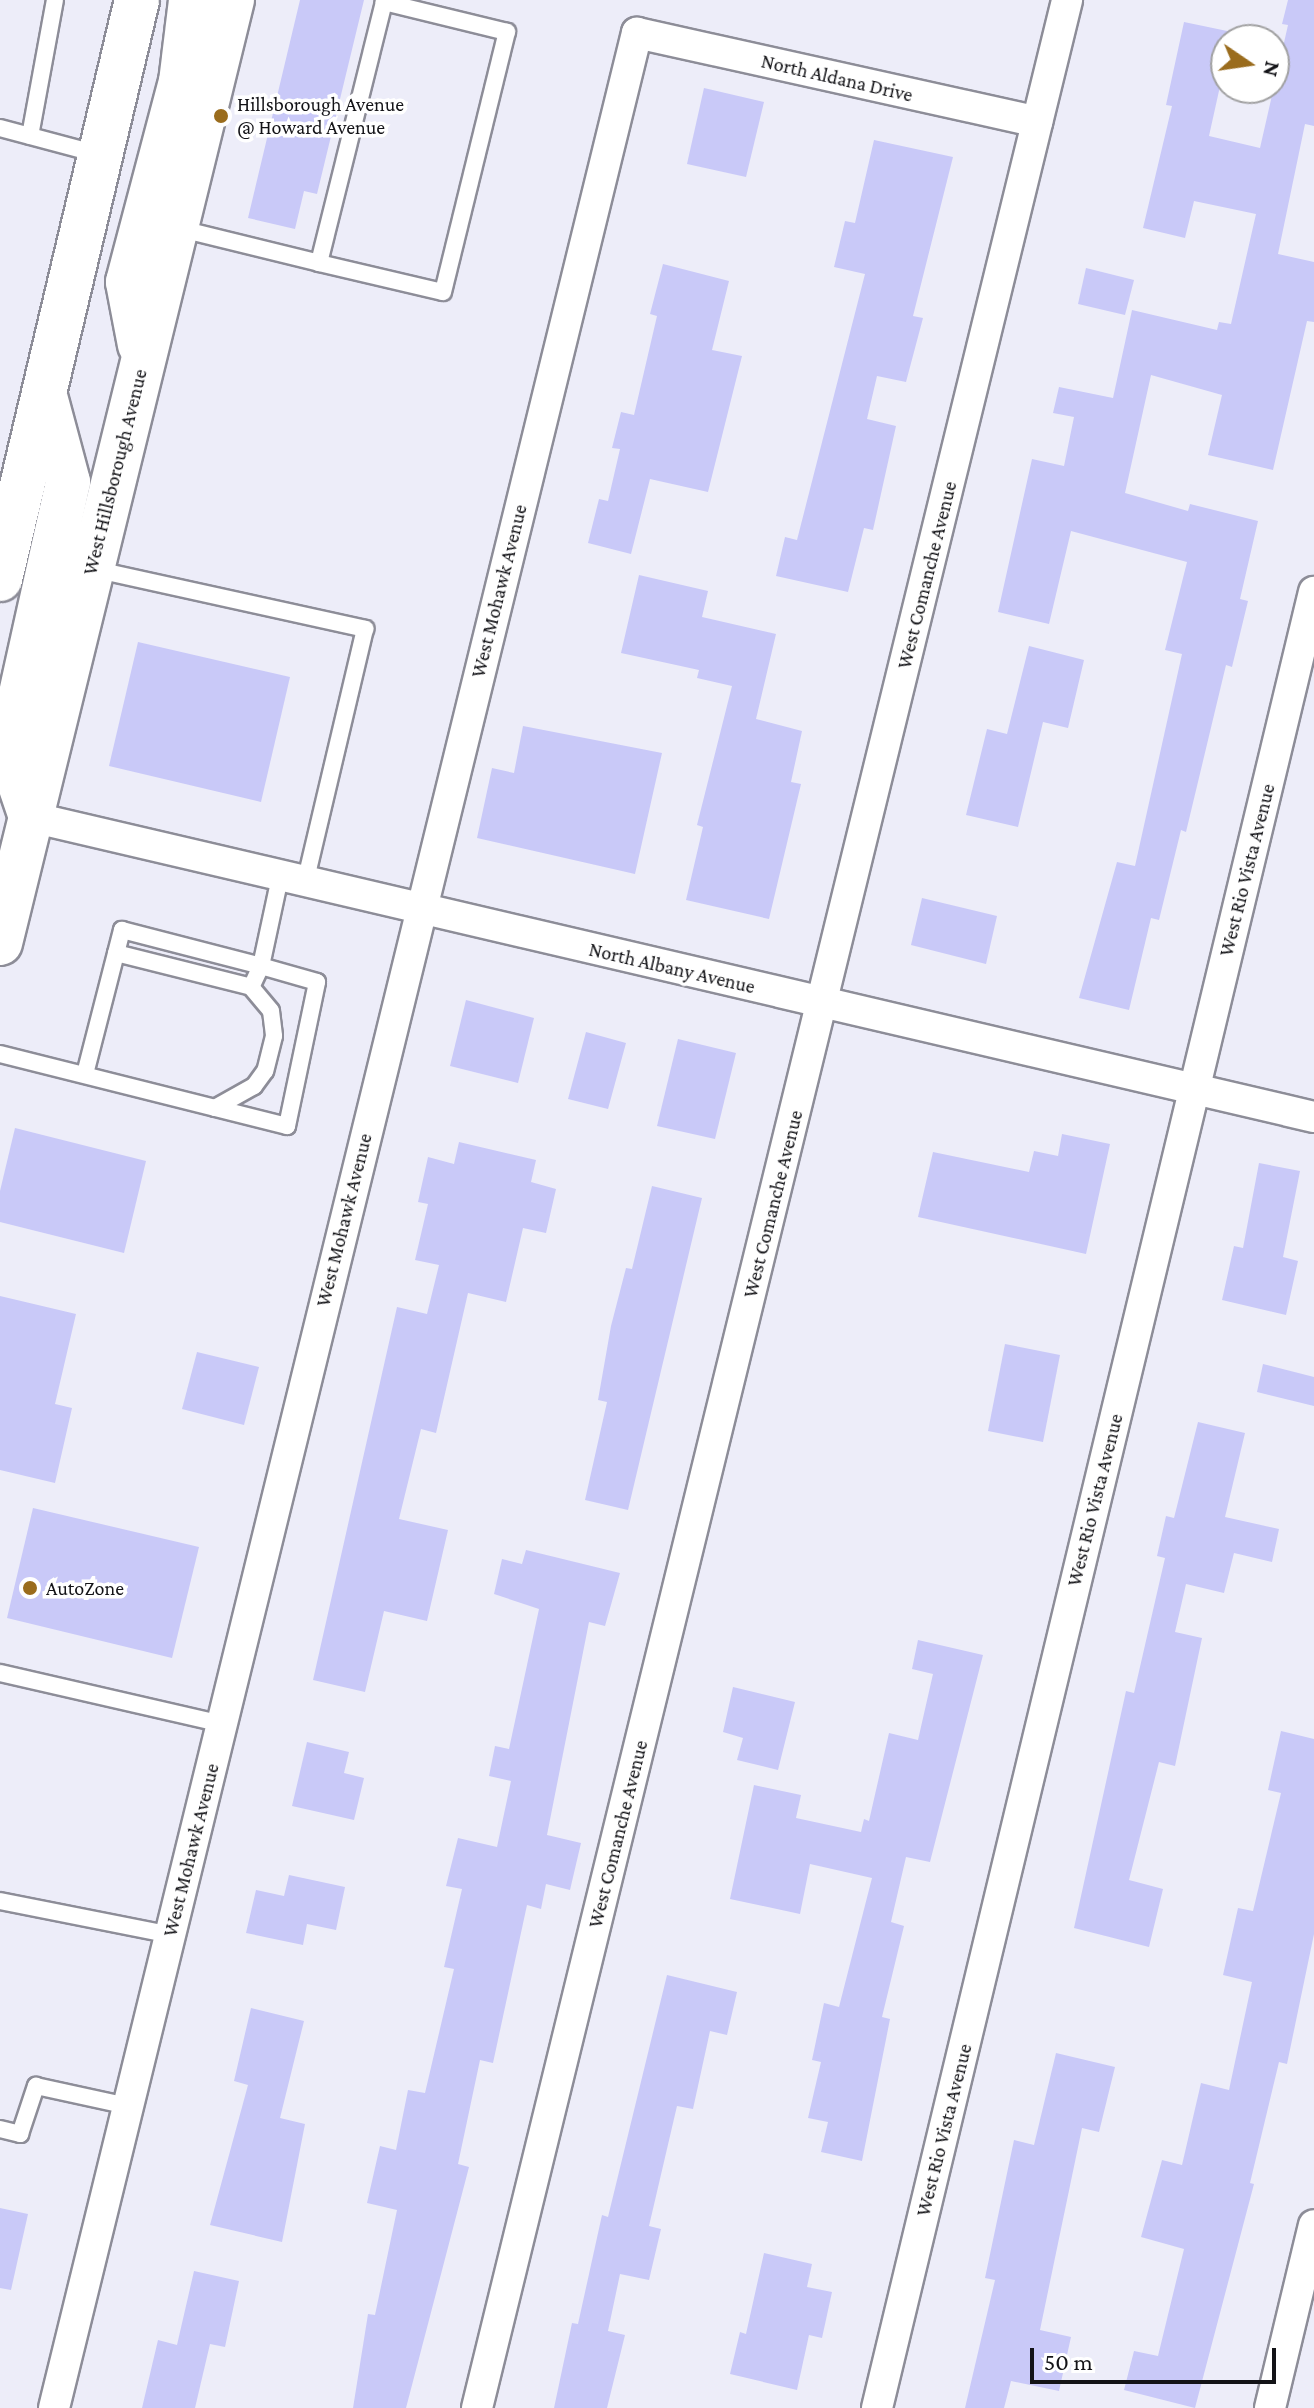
<!DOCTYPE html>
<html>
<head>
<meta charset="utf-8">
<style>
	body { margin:0 }
	#map { position:relative; width:1314px; height:2408px; overflow:hidden; background:#ededf9; font-family:"Crimson Pro",serif }
	div>[style] { position:absolute }
	[style*='--x'] { left:calc(var(--x)*1px); top:calc(var(--y)*1px); width:calc(var(--w)*1px); rotate:calc(var(--a)*1deg) }
	.building>* { inset:0; background:#c9c9f8 }
	.roads { filter:drop-shadow(2px 0 #8d8d98) drop-shadow(-2px 0 #8d8d98) drop-shadow(0 2px #8d8d98) drop-shadow(0 -2px #8d8d98) }
	.lane>* { height:16px; margin:-8px; padding:0 8px; transform-origin:8px; border-radius:8px; background:#fff }
	.street>* { height:30px; margin:-15px; padding:0 15px; transform-origin:15px; border-radius:15px; background:#fff }
	.primary>* { height:44px; margin:-22px; padding:0 22px; transform-origin:22px; border-radius:22px; background:#fff }
	.dots>* { width:22px; height:22px; translate:-50% -50%; box-sizing:border-box; border:4px solid #fff; border-radius:50% }
	span { translate:-50% -50%; white-space:nowrap; text-align:center; line-height:1.15; -webkit-text-stroke:7px #fff; paint-order:stroke }
	.street-label { font-size:20px; color:#131317 }
	.poi-label { font-size:20px; color:#131317 }
	.left { translate:0 -50%; text-align:left }
	.north { position:absolute; left:1210px; top:24px; width:80px; height:80px; box-sizing:border-box; background:#fff; border:2px solid #a1a1a2; border-radius:50%; rotate:103deg; font-size:22px; font-weight:700; line-height:32px; text-align:center; color:#131317 }
	.north::after { content:''; display:block; margin:auto; width:28px; height:36px; background:#9a6c1d; clip-path:polygon(50% 0,100% 100%,50% 72%,0 100%) }
	.scale { position:absolute; left:1030px; top:2348px; width:246px; height:36px; box-sizing:border-box; border:4px solid #131317; border-top:0; padding-left:10px; font-size:24px; line-height:28px; white-space:nowrap; color:#131317; -webkit-text-stroke:6px #fff; paint-order:stroke }
</style>
</head>
<body>
<div id="map">
	<div class="building">
		<div style="clip-path:polygon(300px 0,364px 0,317px 194px,304px 191px,295px 229px,248px 218px)"></div>
		<div style="clip-path:polygon(1288px 0,1314px 0,1314px 126px,1305px 124px,1278px 254px,1314px 262px,1314px 322px,1307px 321px,1273px 470px,1208px 455px,1222px 395px,1151px 375px,1125px 493px,1188px 511px,1190px 504px,1258px 521px,1240px 599px,1248px 601px,1232px 667px,1226px 665px,1186px 832px,1181px 830px,1159px 920px,1151px 918px,1129px 1010px,1079px 998px,1117px 862px,1135px 866px,1182px 654px,1165px 650px,1187px 562px,1071px 531px,1049px 624px,998px 612px,1032px 459px,1064px 466px,1074px 417px,1053px 413px,1059px 387px,1113px 398px,1132px 310px,1217px 330px,1219px 322px,1231px 324px,1256px 214px,1194px 201px,1185px 238px,1143px 228px,1172px 106px,1166px 105px,1184px 22px,1232px 32px,1209px 136px,1260px 148px,1288px 25px,1282px 24px)"></div>
		<div style="clip-path:polygon(704px 88px,764px 102px,746px 177px,687px 164px)"></div>
		<div style="clip-path:polygon(874px 140px,953px 157px,913px 316px,923px 318px,906px 382px,877px 376px,867px 419px,896px 426px,873px 530px,864px 528px,848px 592px,776px 576px,785px 537px,797px 540px,865px 274px,834px 267px,845px 221px,855px 223px)"></div>
		<div style="clip-path:polygon(663px 264px,729px 281px,712px 350px,742px 356px,708px 492px,650px 479px,631px 554px,588px 543px,599px 499px,608px 501px,620px 449px,612px 448px,621px 412px,634px 415px,657px 316px,650px 314px)"></div>
		<div style="clip-path:polygon(1086px 268px,1134px 280px,1125px 315px,1078px 304px)"></div>
		<div style="clip-path:polygon(639px 575px,708px 591px,702px 617px,776px 634px,756px 719px,802px 731px,791px 782px,801px 784px,769px 919px,686px 900px,703px 827px,697px 825px,732px 686px,697px 678px,699px 670px,621px 653px)"></div>
		<div style="clip-path:polygon(138px 642px,290px 677px,261px 802px,109px 766px)"></div>
		<div style="clip-path:polygon(1029px 646px,1084px 660px,1068px 728px,1043px 722px,1018px 827px,966px 815px,987px 729px,1007px 734px)"></div>
		<div style="clip-path:polygon(523px 726px,662px 753px,635px 874px,477px 838px,492px 768px,514px 773px)"></div>
		<div style="clip-path:polygon(922px 898px,997px 916px,986px 964px,911px 945px)"></div>
		<div style="clip-path:polygon(466px 1000px,534px 1018px,518px 1083px,450px 1066px)"></div>
		<div style="clip-path:polygon(586px 1032px,626px 1043px,608px 1109px,568px 1099px)"></div>
		<div style="clip-path:polygon(678px 1039px,736px 1053px,715px 1139px,657px 1126px)"></div>
		<div style="clip-path:polygon(15px 1128px,146px 1161px,124px 1253px,0 1222px,0 1191px)"></div>
		<div style="clip-path:polygon(1062px 1134px,1110px 1144px,1086px 1254px,918px 1217px,933px 1152px,1029px 1172px,1034px 1151px,1058px 1156px)"></div>
		<div style="clip-path:polygon(459px 1142px,536px 1160px,531px 1182px,556px 1189px,546px 1233px,523px 1228px,506px 1302px,468px 1293px,436px 1433px,421px 1429px,399px 1519px,448px 1530px,427px 1621px,384px 1611px,365px 1692px,313px 1680px,397px 1307px,427px 1314px,439px 1265px,415px 1260px,428px 1204px,418px 1202px,428px 1157px,454px 1164px)"></div>
		<div style="clip-path:polygon(1259px 1163px,1300px 1171px,1283px 1257px,1298px 1261px,1286px 1315px,1222px 1300px,1234px 1246px,1243px 1248px)"></div>
		<div style="clip-path:polygon(652px 1186px,702px 1198px,628px 1510px,585px 1500px,607px 1402px,598px 1400px,611px 1326px,626px 1268px,632px 1269px)"></div>
		<div style="clip-path:polygon(0 1296px,76px 1314px,55px 1404px,72px 1408px,55px 1483px,0 1470px)"></div>
		<div style="clip-path:polygon(1005px 1344px,1060px 1355px,1043px 1442px,988px 1431px)"></div>
		<div style="clip-path:polygon(197px 1352px,259px 1367px,244px 1425px,182px 1409px)"></div>
		<div style="clip-path:polygon(1263px 1364px,1314px 1377px,1314px 1406px,1257px 1392px)"></div>
		<div style="clip-path:polygon(1198px 1422px,1245px 1433px,1225px 1517px,1279px 1529px,1272px 1562px,1234px 1553px,1224px 1593px,1186px 1584px,1175px 1632px,1202px 1638px,1175px 1766px,1159px 1762px,1129px 1880px,1163px 1889px,1149px 1947px,1074px 1928px,1126px 1691px,1134px 1693px,1165px 1558px,1157px 1556px,1166px 1516px,1174px 1518px)"></div>
		<div style="clip-path:polygon(33px 1508px,199px 1547px,172px 1658px,7px 1618px)"></div>
		<div style="clip-path:polygon(526px 1550px,620px 1573px,605px 1626px,589px 1622px,547px 1835px,581px 1843px,570px 1890px,546px 1884px,541px 1909px,527px 1905px,493px 2063px,480px 2060px,458px 2164px,469px 2167px,406px 2408px,353px 2408px,368px 2314px,375px 2315px,397px 2210px,367px 2203px,380px 2146px,396px 2150px,408px 2090px,425px 2093px,454px 1969px,444px 1967px,462px 1889px,446px 1886px,458px 1838px,497px 1847px,511px 1781px,489px 1776px,495px 1746px,509px 1749px,539px 1609px,494px 1594px,502px 1559px,522px 1564px)"></div>
		<div style="clip-path:polygon(918px 1640px,983px 1655px,930px 1862px,906px 1857px,891px 1922px,904px 1926px,882px 2017px,890px 2019px,862px 2161px,821px 2152px,828px 2122px,808px 2118px,821px 2062px,812px 2060px,824px 2003px,839px 2007px,872px 1878px,810px 1864px,800px 1914px,730px 1899px,754px 1785px,801px 1795px,796px 1818px,861px 1832px,864px 1819px,869px 1821px,889px 1733px,918px 1740px,933px 1674px,912px 1669px)"></div>
		<div style="clip-path:polygon(733px 1687px,795px 1702px,778px 1770px,737px 1760px,743px 1738px,723px 1732px)"></div>
		<div style="clip-path:polygon(1281px 1731px,1314px 1739px,1314px 1934px,1287px 2064px,1279px 2062px,1250px 2183px,1254px 2184px,1195px 2408px,1124px 2390px,1134px 2351px,1158px 2356px,1184px 2249px,1141px 2237px,1162px 2160px,1182px 2165px,1201px 2083px,1229px 2090px,1252px 1982px,1223px 1975px,1238px 1908px,1253px 1911px,1281px 1793px,1268px 1790px)"></div>
		<div style="clip-path:polygon(307px 1742px,349px 1752px,344px 1773px,364px 1778px,354px 1820px,292px 1806px)"></div>
		<div style="clip-path:polygon(289px 1875px,345px 1887px,336px 1930px,307px 1924px,303px 1945px,246px 1933px,256px 1890px,284px 1896px)"></div>
		<div style="clip-path:polygon(667px 1975px,737px 1992px,727px 2035px,710px 2031px,693px 2109px,677px 2106px,649px 2226px,661px 2229px,649px 2280px,620px 2274px,608px 2331px,625px 2335px,607px 2408px,554px 2408px,572px 2323px,578px 2324px,602px 2215px,608px 2217px)"></div>
		<div style="clip-path:polygon(251px 2008px,304px 2021px,280px 2118px,305px 2124px,282px 2242px,210px 2225px,248px 2085px,234px 2081px)"></div>
		<div style="clip-path:polygon(1056px 2053px,1115px 2067px,1099px 2132px,1082px 2128px,1040px 2330px,1071px 2337px,1059px 2391px,1011px 2381px,1004px 2408px,965px 2408px,995px 2280px,985px 2278px,1014px 2140px,1034px 2145px)"></div>
		<div style="clip-path:polygon(0 2208px,28px 2214px,11px 2290px,0 2288px)"></div>
		<div style="clip-path:polygon(764px 2253px,812px 2264px,807px 2287px,832px 2292px,822px 2338px,809px 2335px,797px 2390px,730px 2374px,740px 2332px,746px 2334px)"></div>
		<div style="clip-path:polygon(194px 2271px,239px 2281px,225px 2347px,210px 2344px,195px 2408px,142px 2408px,158px 2340px,177px 2345px)"></div>
	</div>
	<div class="roads">
		<div class="lane">
			<div style="--x:0;--y:128;--w:101;--a:14.9"></div>
			<div style="--x:30;--y:136;--w:138;--a:-79.6"></div>
			<div style="--x:177;--y:228;--w:146;--a:13.8"></div>
			<div style="--x:319;--y:263;--w:127;--a:13.2"></div>
			<div style="--x:443;--y:292;--w:268;--a:-76.2"></div>
			<div style="--x:507;--y:32;--w:127;--a:-166.3"></div>
			<div style="--x:384;--y:2;--w:269;--a:104"></div>
			<div style="--x:93;--y:569;--w:279;--a:12.4"></div>
			<div style="--x:365;--y:629;--w:261;--a:103.3"></div>
			<div style="--x:116;--y:953;--w:139;--a:14.1"></div>
			<div style="--x:251;--y:987;--w:31;--a:50"></div>
			<div style="--x:271;--y:1011;--w:25;--a:83"></div>
			<div style="--x:274;--y:1036;--w:36;--a:104"></div>
			<div style="--x:265;--y:1071;--w:19;--a:126"></div>
			<div style="--x:254;--y:1086;--w:45;--a:150.6"></div>
			<div style="--x:0;--y:1054;--w:296;--a:14.1"></div>
			<div style="--x:287;--y:1126;--w:147;--a:-78.2"></div>
			<div style="--x:317;--y:982;--w:58;--a:-164.1"></div>
			<div style="--x:261;--y:966;--w:23;--a:115"></div>
			<div style="--x:85;--y:1074;--w:149;--a:-75.6"></div>
			<div style="--x:122;--y:930;--w:144;--a:14.5"></div>
			<div style="--x:261;--y:966;--w:91;--a:-77.9"></div>
			<div style="--x:0;--y:1673;--w:228;--a:12.9"></div>
			<div style="--x:0;--y:1901;--w:174;--a:11.2"></div>
			<div style="--x:0;--y:2129;--w:21;--a:14"></div>
			<div style="--x:20;--y:2134;--w:51;--a:-71.6"></div>
			<div style="--x:36;--y:2086;--w:94;--a:12.3"></div>
		</div>
		<div class="street">
			<div style="--x:31;--y:817;--w:1318;--a:13.16"></div>
			<div style="--x:54;--y:2408;--w:2446;--a:-76.21"></div>
			<div style="--x:637;--y:33;--w:410;--a:12.5"></div>
			<div style="--x:477;--y:2408;--w:2479;--a:-76.23"></div>
			<div style="--x:877;--y:2408;--w:1868;--a:-76.47"></div>
			<div style="--x:1270;--y:2408;--w:188;--a:-76.5"></div>
		</div>
		<div class="primary">
			<div style="--x:140;--y:345;--w:64;--a:-100.8"></div>
			<div style="--x:128;--y:282;--w:207;--a:-75.2"></div>
			<div style="--x:181;--y:82;--w:83;--a:-83"></div>
			<div style="--x:0;--y:579;--w:595;--a:-76.69"></div>
			<div style="--x:31;--y:817;--w:59;--a:-108.7"></div>
			<div style="--x:12;--y:761;--w:31;--a:-88"></div>
			<div style="--x:13;--y:730;--w:254;--a:-77.5"></div>
			<div style="--x:68;--y:482;--w:85;--a:-105"></div>
			<div style="--x:0;--y:943;--w:971;--a:-76.18"></div>
		</div>
	</div>
	<div class="dots">
		<div style="left:221px;top:116px;background:#9a6c1d"></div>
		<div style="left:30px;top:1588px;background:#9a6c1d"></div>
	</div>
	<div class="street-label">
		<span style="left:837px;top:78px;rotate:13deg">North Aldana Drive</span>
		<span style="left:115px;top:472px;rotate:-76deg">West Hillsborough Avenue</span>
		<span style="left:927px;top:575px;rotate:-76deg">West Comanche Avenue</span>
		<span style="left:499px;top:591px;rotate:-76deg">West Mohawk Avenue</span>
		<span style="left:1247px;top:870px;rotate:-76deg">West Rio Vista Avenue</span>
		<span style="left:672px;top:968px;rotate:13deg">North Albany Avenue</span>
		<span style="left:773px;top:1204px;rotate:-76deg">West Comanche Avenue</span>
		<span style="left:344px;top:1220px;rotate:-76deg">West Mohawk Avenue</span>
		<span style="left:1095px;top:1500px;rotate:-76deg">West Rio Vista Avenue</span>
		<span style="left:618px;top:1834px;rotate:-76deg">West Comanche Avenue</span>
		<span style="left:191px;top:1850px;rotate:-76deg">West Mohawk Avenue</span>
		<span style="left:944px;top:2130px;rotate:-76deg">West Rio Vista Avenue</span>
	</div>
	<div class="poi-label">
		<span class="left" style="left:237px;top:116px">Hillsborough Avenue<br>@ Howard Avenue</span>
		<span class="left" style="left:46px;top:1588px">AutoZone</span>
	</div>
	<div class="north">N</div>
	<div class="scale">50 m</div>
</div>
</body>
</html>
